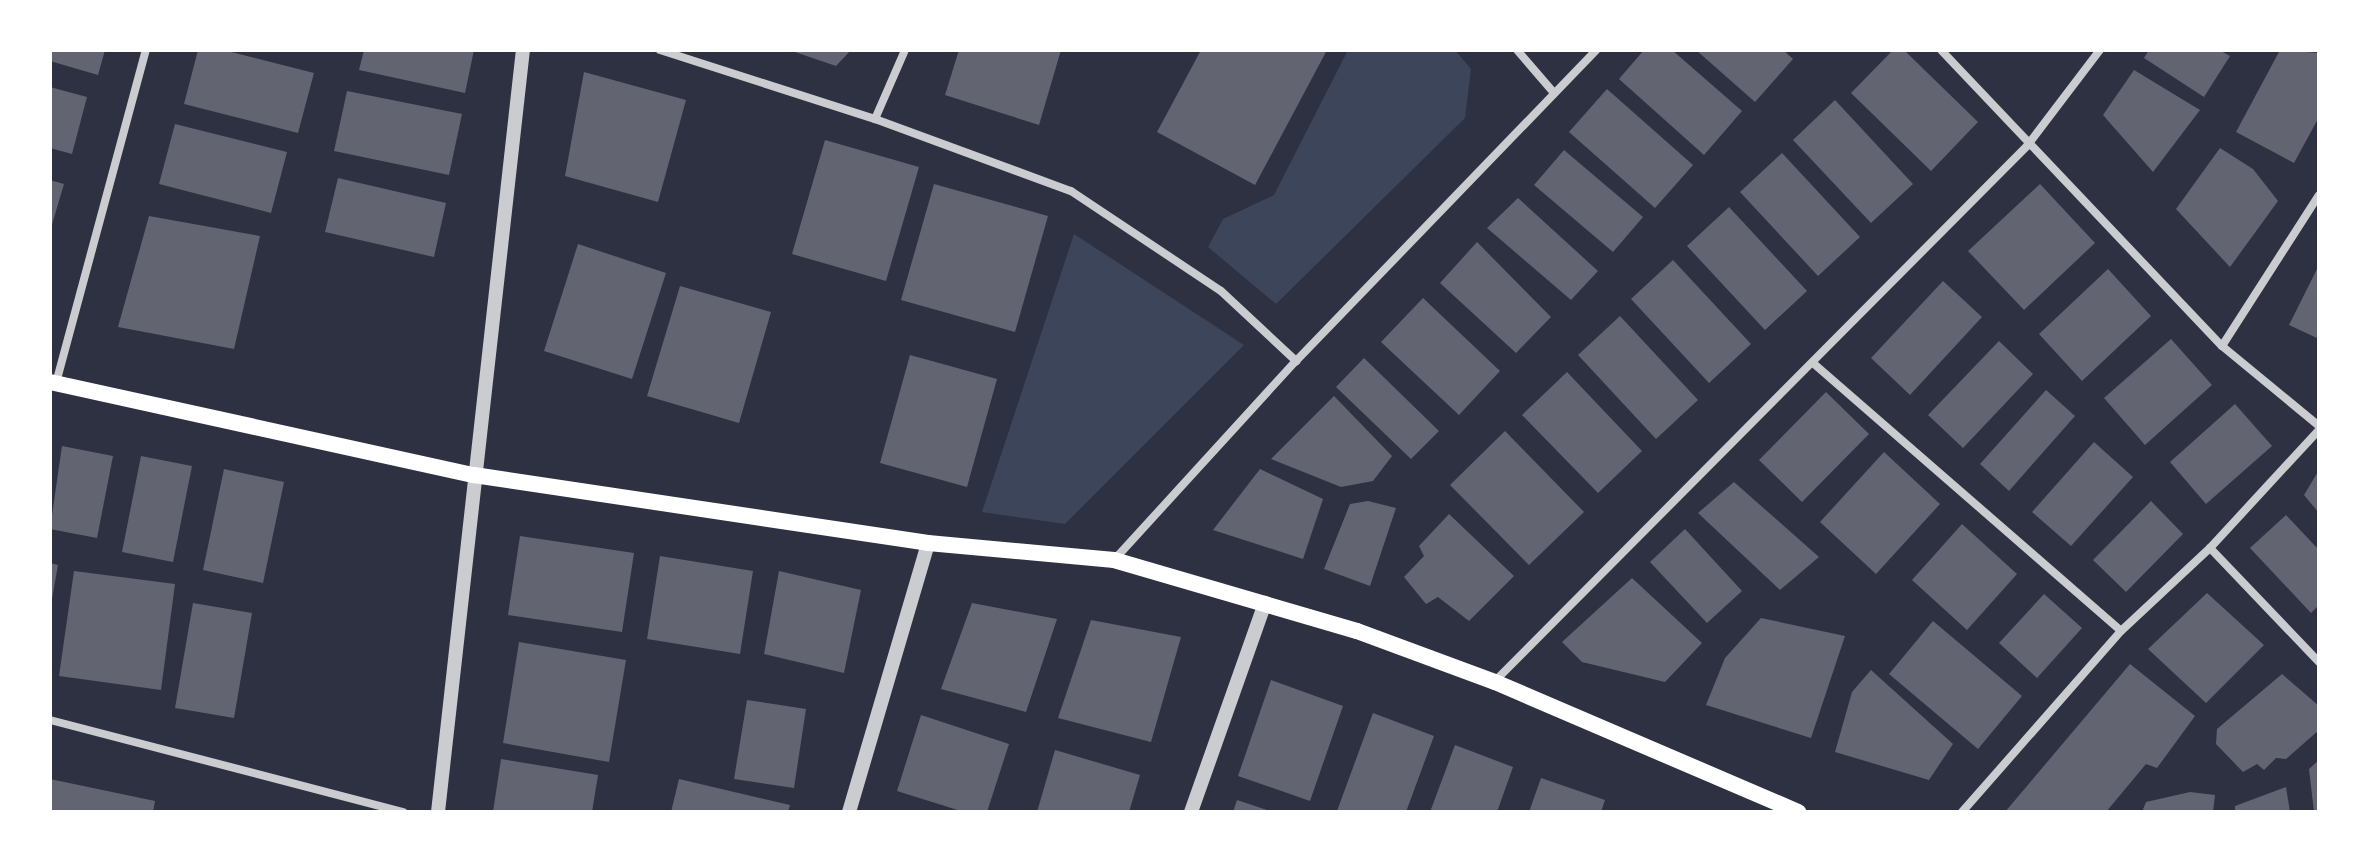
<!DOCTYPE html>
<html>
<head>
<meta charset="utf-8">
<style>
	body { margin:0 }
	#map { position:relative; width:2369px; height:862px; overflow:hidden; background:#2d3142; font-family:Figtree,sans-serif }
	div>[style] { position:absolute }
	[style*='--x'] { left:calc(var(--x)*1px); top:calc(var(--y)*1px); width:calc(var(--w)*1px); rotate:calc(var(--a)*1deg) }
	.green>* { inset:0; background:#3c4559 }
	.building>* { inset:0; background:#626471 }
	.minor>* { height:8px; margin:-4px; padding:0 4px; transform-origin:4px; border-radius:4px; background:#caccd0 }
	.tertiary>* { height:14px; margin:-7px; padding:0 7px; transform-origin:7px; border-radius:7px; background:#caccd0 }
	.secondary>* { height:16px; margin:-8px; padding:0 8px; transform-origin:8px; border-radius:8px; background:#fff }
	span { translate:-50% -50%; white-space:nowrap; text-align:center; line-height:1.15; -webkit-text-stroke:7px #fff; paint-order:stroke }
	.frame { position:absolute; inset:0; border:52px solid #fff; pointer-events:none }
</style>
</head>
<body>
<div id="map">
	<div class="green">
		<div style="clip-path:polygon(1348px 50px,1455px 50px,1471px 69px,1465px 118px,1276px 304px,1208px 247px,1223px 219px,1274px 195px)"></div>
		<div style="clip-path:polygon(1074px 234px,1244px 345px,1065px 524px,982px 512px)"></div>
	</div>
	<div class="building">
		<div style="clip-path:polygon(50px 50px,105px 50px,98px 75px,50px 61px)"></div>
		<div style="clip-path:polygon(198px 50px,223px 50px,314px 73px,298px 133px,184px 104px)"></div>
		<div style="clip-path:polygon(364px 50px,474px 50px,465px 93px,359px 70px)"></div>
		<div style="clip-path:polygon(789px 50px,851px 50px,836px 66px)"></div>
		<div style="clip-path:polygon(959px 50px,1061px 50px,1039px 125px,945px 95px)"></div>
		<div style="clip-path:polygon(1201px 50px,1327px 50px,1255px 185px,1157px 132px)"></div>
		<div style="clip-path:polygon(1644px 50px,1672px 50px,1742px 111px,1704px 155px,1619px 79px)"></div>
		<div style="clip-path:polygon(1696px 50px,1783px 50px,1793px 59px,1755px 102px)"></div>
		<div style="clip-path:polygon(1893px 50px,1904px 50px,1978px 122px,1931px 171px,1851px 93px)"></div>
		<div style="clip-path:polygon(2149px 50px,2219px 50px,2230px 56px,2204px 97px,2144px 58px)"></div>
		<div style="clip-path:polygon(2280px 50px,2319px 53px,2319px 117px,2294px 163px,2236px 132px)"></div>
		<div style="clip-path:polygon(2134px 70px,2200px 110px,2153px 172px,2103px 115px)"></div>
		<div style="clip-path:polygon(584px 72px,686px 100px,658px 202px,565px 176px)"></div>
		<div style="clip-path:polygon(50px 87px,87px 97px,72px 154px,50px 148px)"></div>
		<div style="clip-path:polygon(1607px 89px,1693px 165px,1655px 208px,1569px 132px)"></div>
		<div style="clip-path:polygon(347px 91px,462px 114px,449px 175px,334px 151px)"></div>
		<div style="clip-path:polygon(1835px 100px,1913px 184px,1871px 223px,1793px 140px)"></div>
		<div style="clip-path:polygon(175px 124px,287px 152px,271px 213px,159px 184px)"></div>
		<div style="clip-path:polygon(825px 140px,919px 167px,886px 281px,792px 254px)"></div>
		<div style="clip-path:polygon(2220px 148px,2253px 169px,2278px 201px,2230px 267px,2176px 209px)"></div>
		<div style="clip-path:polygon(1564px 150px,1643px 217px,1613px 252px,1534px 185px)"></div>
		<div style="clip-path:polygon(1782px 153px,1860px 237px,1818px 276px,1740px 192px)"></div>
		<div style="clip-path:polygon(338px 178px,446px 203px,434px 257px,325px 232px)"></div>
		<div style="clip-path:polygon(50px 180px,64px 184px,51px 228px,50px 228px)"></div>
		<div style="clip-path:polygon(934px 184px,1048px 216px,1015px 332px,901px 300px)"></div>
		<div style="clip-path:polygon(2040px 184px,2095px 243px,2024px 310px,1968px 251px)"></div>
		<div style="clip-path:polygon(1518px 198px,1598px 271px,1571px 300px,1487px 228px)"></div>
		<div style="clip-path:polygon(1729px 207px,1807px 291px,1765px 330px,1687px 246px)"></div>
		<div style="clip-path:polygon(149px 216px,260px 236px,234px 349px,118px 327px)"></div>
		<div style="clip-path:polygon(1477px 242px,1551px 317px,1516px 353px,1440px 283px)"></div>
		<div style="clip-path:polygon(578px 244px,666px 273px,632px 379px,544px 351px)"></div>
		<div style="clip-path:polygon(1673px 260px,1751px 344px,1709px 383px,1631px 299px)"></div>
		<div style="clip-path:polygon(2319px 265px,2319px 339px,2289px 325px)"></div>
		<div style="clip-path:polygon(2108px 269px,2151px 316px,2082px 381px,2039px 334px)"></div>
		<div style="clip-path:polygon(1943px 281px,1982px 317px,1910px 395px,1871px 358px)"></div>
		<div style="clip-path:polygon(680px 286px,771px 312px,739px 423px,647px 396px)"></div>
		<div style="clip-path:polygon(1423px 298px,1500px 371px,1459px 415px,1381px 342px)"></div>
		<div style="clip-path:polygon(1620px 316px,1698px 400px,1656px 439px,1578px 355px)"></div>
		<div style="clip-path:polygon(2171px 339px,2212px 385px,2145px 445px,2104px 398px)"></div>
		<div style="clip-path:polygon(1999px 341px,2033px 374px,1963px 448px,1928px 415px)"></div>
		<div style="clip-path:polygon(910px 355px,997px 379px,967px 487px,880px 463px)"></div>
		<div style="clip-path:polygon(1364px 358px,1439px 431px,1411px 459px,1336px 387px)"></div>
		<div style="clip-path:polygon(1567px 372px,1642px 451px,1598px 493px,1522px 415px)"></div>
		<div style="clip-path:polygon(2046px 390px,2075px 416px,2009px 491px,1980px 464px)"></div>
		<div style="clip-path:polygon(1826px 392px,1869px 434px,1802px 502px,1759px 460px)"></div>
		<div style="clip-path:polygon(1334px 396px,1392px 456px,1373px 481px,1341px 487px,1271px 459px)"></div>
		<div style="clip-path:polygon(2235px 404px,2272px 446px,2206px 504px,2170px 462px)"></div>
		<div style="clip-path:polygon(1505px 431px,1584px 512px,1529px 565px,1450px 485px)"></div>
		<div style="clip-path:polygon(2094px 442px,2133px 477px,2071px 546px,2032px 512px)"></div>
		<div style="clip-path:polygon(62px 446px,113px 456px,97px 538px,50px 529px)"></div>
		<div style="clip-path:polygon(1884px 452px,1940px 504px,1876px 574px,1820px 522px)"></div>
		<div style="clip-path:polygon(141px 456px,192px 466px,173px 562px,122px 552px)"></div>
		<div style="clip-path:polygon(224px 469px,284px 482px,263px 583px,203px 570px)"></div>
		<div style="clip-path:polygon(1260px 469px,1323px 499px,1303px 559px,1213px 530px)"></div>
		<div style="clip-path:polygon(2319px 470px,2319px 513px,2304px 495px)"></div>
		<div style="clip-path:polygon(1734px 482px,1819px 557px,1780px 590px,1698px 513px)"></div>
		<div style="clip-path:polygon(1368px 501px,1396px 508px,1370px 586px,1324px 569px,1350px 504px)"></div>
		<div style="clip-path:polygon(2151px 501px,2183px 534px,2126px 592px,2093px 560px)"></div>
		<div style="clip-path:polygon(1449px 514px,1514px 576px,1469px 621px,1438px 597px,1426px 604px,1404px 577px,1424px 556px,1419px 546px)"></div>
		<div style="clip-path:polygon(2286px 515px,2319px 550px,2319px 605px,2311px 613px,2250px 548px)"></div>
		<div style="clip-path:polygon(1962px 524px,2017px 574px,1967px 630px,1912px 580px)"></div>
		<div style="clip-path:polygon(1685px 529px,1742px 591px,1707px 623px,1650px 562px)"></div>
		<div style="clip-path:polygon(520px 536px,634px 553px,622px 632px,508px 615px)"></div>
		<div style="clip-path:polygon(660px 556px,753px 571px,740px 654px,647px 639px)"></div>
		<div style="clip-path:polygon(50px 563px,58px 565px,52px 599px,50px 599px)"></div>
		<div style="clip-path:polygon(74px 571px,175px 584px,161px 690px,59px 676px)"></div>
		<div style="clip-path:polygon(779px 571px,861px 590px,844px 673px,764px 654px)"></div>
		<div style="clip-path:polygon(1632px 578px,1702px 643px,1665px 682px,1582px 662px,1562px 642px)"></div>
		<div style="clip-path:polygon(2207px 593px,2264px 645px,2206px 703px,2148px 649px)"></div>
		<div style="clip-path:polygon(2044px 594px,2082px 628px,2037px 678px,1999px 643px)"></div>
		<div style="clip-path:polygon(193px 603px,252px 613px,234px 718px,175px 708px)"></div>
		<div style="clip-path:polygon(972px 603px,1057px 619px,1026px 712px,941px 689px)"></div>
		<div style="clip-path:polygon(1761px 618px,1845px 636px,1811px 738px,1706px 705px,1725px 658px)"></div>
		<div style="clip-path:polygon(1091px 620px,1181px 637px,1151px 742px,1058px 718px)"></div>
		<div style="clip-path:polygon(1933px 621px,2022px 696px,1978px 749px,1889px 674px)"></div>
		<div style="clip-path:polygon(519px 642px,626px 660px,609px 762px,503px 743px)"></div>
		<div style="clip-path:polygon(2130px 664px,2195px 716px,2157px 768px,2146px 764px,2106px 812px,2005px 812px)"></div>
		<div style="clip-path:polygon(1871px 670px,1953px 744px,1929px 780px,1835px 752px,1852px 692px)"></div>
		<div style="clip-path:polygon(2282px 674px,2319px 706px,2319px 730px,2286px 759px,2276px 758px,2264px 770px,2257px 764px,2243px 772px,2216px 744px,2217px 729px)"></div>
		<div style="clip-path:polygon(1271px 680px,1343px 706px,1310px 801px,1238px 776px)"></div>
		<div style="clip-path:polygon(747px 700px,806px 709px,794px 788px,734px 779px)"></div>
		<div style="clip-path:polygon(1373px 713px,1434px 736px,1406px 812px,1337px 811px)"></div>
		<div style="clip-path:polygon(921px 715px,1009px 744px,987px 812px,964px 812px,897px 791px)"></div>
		<div style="clip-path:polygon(1455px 745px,1513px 767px,1497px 812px,1430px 812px)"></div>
		<div style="clip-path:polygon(1055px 750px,1140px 775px,1129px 812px,1037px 812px)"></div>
		<div style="clip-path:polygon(501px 759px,598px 775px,592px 812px,493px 812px)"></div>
		<div style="clip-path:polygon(2319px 760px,2319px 812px,2314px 812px,2309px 769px)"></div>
		<div style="clip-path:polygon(1541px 778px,1605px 800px,1601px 812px,1529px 812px)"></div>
		<div style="clip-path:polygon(50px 779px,155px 801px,153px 812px,50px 812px)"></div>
		<div style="clip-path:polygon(679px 779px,790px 805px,788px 812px,671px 812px)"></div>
		<div style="clip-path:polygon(2286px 787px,2290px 812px,2235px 812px,2235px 806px)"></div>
		<div style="clip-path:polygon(2190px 792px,2215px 795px,2213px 812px,2142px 812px,2146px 802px)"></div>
		<div style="clip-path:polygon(1237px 800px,1270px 811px,1270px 812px,1233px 812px)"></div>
	</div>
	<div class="minor">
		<div style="--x:660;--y:50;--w:226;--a:17.8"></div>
		<div style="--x:875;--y:119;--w:209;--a:20.2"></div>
		<div style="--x:1071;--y:191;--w:180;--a:33.7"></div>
		<div style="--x:1221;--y:291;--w:103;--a:43"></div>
		<div style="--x:1517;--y:50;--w:57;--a:49.3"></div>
		<div style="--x:1941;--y:50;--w:408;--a:46.5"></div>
		<div style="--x:2222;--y:346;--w:126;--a:39.5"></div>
		<div style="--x:875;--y:119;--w:75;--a:-66.5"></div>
		<div style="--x:2222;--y:346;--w:179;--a:-57.3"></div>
		<div style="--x:1813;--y:363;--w:408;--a:41"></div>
		<div style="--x:56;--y:383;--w:345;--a:-74.9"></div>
		<div style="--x:2210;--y:548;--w:158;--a:46.3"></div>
		<div style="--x:1114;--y:560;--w:270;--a:-47.6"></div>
		<div style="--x:1296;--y:361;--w:432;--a:-46"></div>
		<div style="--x:1495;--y:681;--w:754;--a:-45.16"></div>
		<div style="--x:2027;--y:146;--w:121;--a:-52.8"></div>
		<div style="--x:50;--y:720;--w:365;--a:14.6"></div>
		<div style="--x:1962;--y:812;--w:241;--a:-48.7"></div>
		<div style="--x:2121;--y:631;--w:122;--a:-43"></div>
		<div style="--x:2210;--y:548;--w:161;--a:-47.3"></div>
	</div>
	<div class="tertiary">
		<div style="--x:438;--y:812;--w:767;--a:-83.64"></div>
		<div style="--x:849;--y:812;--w:280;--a:-73.6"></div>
		<div style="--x:1191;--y:812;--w:222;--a:-70.5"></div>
	</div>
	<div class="secondary">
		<div style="--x:50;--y:382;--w:434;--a:12.4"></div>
		<div style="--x:474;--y:475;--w:459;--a:8.5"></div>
		<div style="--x:928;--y:543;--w:187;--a:5.2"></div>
		<div style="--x:1114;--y:560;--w:253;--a:16.3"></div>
		<div style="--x:1357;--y:631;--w:147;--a:20.3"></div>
		<div style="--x:1495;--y:682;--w:330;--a:23.2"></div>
	</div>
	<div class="frame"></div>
</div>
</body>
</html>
